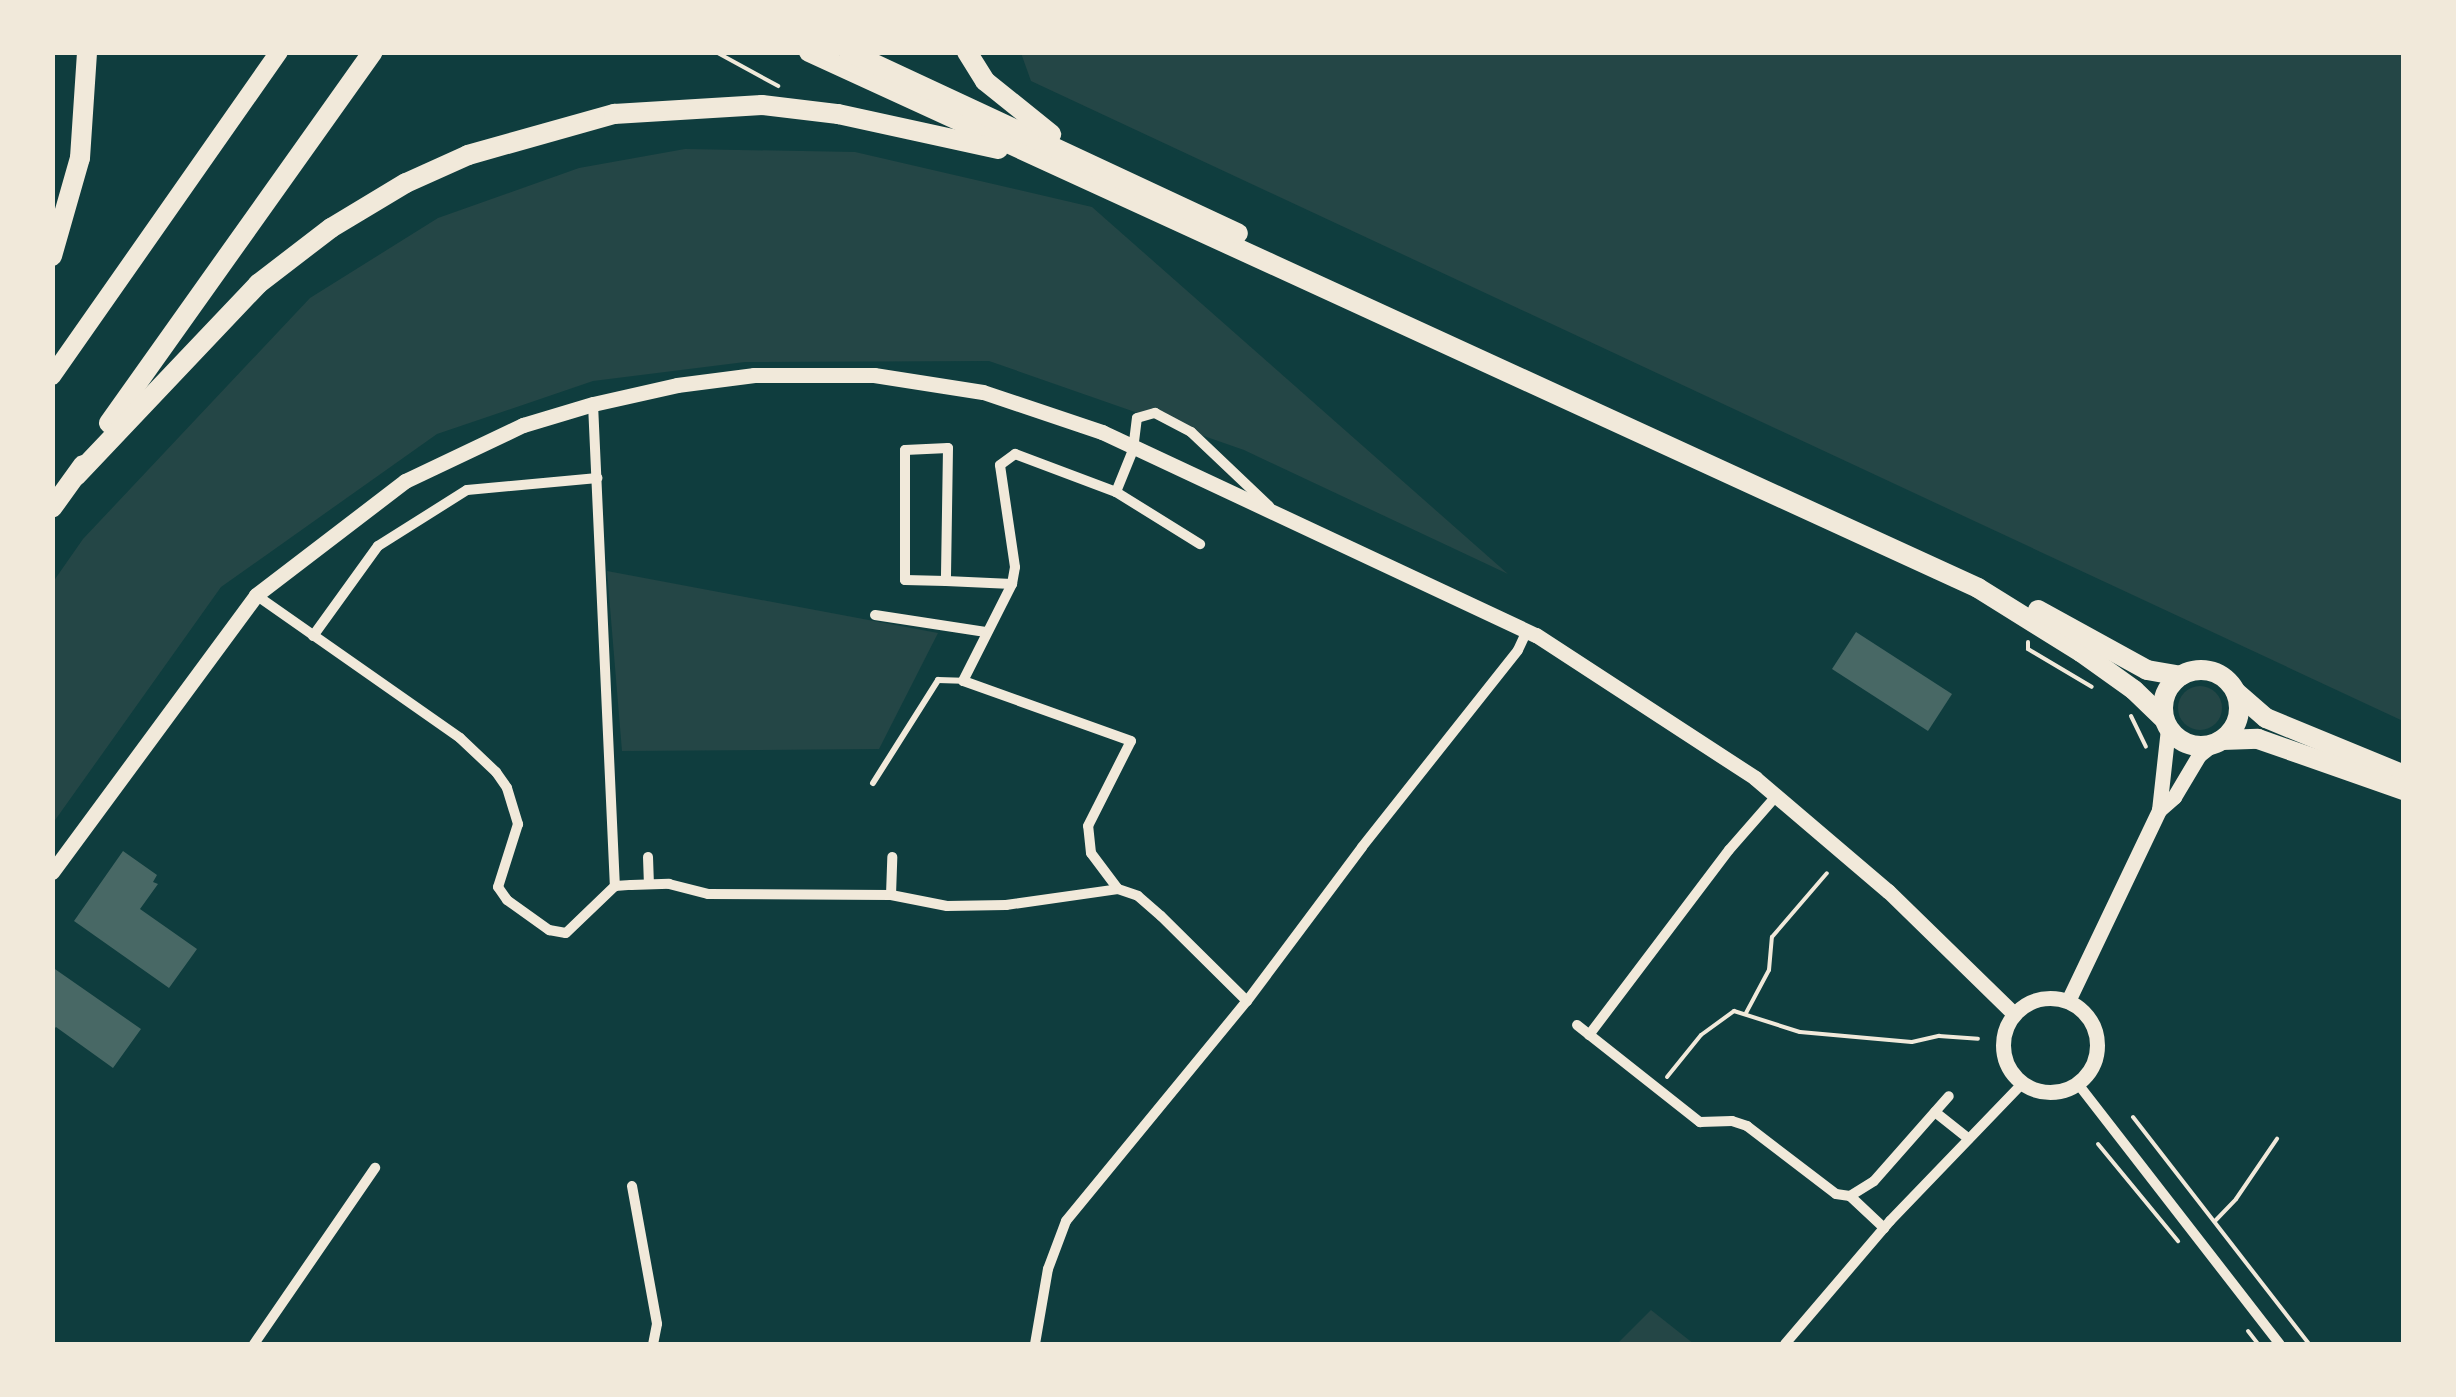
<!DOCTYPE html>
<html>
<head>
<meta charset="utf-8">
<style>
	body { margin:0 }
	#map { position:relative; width:2456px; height:1397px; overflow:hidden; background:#0f3d3e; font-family:Raleway,sans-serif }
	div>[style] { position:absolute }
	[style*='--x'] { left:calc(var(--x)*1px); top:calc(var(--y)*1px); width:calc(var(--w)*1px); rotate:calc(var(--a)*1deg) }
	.green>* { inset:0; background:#244646 }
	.round { border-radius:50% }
	.building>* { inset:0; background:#486865 }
	.path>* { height:4px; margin:-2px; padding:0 2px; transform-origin:2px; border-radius:2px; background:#f1e9da }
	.service>* { height:6px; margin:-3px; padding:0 3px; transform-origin:3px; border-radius:3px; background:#f1e9da }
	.minor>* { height:10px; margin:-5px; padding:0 5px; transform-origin:5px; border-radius:5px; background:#f1e9da }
	.tertiary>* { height:15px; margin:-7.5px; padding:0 7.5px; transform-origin:7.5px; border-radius:7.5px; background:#f1e9da }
	.tertiary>.ring { margin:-7.5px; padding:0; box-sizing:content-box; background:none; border:15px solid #f1e9da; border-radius:50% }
	.secondary>* { height:18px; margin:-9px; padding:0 9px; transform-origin:9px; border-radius:9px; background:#f1e9da }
	.primary>* { height:20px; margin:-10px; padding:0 10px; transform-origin:10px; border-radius:10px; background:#f1e9da }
	.primary>.ring { margin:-10px; padding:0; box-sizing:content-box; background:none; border:20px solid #f1e9da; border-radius:50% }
	span { translate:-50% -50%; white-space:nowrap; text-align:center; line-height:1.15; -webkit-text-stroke:8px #f1e9da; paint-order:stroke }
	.frame { position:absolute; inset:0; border:55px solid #f1e9da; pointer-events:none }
</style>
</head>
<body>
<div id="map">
	<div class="green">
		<div style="clip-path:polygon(1021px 53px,2403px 53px,2403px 721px,1031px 81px)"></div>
		<div style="clip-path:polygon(685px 149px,855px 152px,1092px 207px,1508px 574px,1244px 450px,989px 361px,745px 362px,593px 381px,437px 434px,221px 587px,53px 823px,53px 582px,83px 539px,310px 298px,438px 218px,579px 168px)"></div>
		<div style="clip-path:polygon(607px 571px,938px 633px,879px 749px,622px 751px)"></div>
		<div class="round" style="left:2178px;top:686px;width:44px;height:44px"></div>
		<div style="clip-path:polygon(1651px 1310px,1694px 1344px,1617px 1344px)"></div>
	</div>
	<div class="building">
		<div style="clip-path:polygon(1856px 632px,1952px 694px,1928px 731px,1832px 669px)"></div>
		<div style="clip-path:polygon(123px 851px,157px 875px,153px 882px,158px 884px,140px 909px,197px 949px,169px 988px,74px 921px)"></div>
		<div style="clip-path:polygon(52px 967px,141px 1029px,113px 1068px,56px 1027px,52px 1031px)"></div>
	</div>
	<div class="path">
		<div style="--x:716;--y:52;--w:71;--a:28.7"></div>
		<div style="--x:2028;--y:642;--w:7;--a:90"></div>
		<div style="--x:2028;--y:649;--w:74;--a:30.7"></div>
		<div style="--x:2131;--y:716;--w:34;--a:64"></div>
		<div style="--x:1746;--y:1013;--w:49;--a:-61.9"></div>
		<div style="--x:1769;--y:970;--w:33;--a:-85"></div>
		<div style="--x:1772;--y:937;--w:84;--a:-49.3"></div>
		<div style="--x:1667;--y:1077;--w:54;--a:-51"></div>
		<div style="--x:1701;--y:1035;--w:41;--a:-36"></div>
		<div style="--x:1734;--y:1011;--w:69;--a:17.7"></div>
		<div style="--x:1800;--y:1032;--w:112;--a:5.1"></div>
		<div style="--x:1912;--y:1042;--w:28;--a:-13"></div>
		<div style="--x:1939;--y:1036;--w:39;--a:4"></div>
		<div style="--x:2133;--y:1117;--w:287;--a:52.2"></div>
		<div style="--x:2098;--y:1144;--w:126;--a:50.5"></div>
		<div style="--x:2215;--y:1221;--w:30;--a:-46"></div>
		<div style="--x:2236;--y:1199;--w:73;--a:-55.7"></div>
		<div style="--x:2248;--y:1331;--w:16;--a:52"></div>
	</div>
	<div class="service">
		<div style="--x:873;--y:783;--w:122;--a:-57.7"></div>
		<div style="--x:938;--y:680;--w:24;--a:2"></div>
	</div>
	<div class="minor">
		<div style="--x:593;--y:404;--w:483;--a:87.4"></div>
		<div style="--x:1116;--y:492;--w:45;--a:-68"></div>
		<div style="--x:1133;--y:450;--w:32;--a:-83"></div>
		<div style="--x:1137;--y:418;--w:19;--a:-16"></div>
		<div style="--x:1155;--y:413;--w:41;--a:27.8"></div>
		<div style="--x:1191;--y:432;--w:108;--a:43.5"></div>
		<div style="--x:946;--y:581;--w:41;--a:-178.6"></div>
		<div style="--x:905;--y:580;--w:130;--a:-90"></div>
		<div style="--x:905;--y:450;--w:43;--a:-2.7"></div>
		<div style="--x:948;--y:448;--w:133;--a:90.9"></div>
		<div style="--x:946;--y:581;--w:66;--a:2.6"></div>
		<div style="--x:256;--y:595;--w:249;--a:35"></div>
		<div style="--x:460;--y:738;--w:50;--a:43.4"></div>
		<div style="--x:496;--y:772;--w:19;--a:55"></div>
		<div style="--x:507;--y:788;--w:38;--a:73"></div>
		<div style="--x:518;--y:824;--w:66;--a:107.6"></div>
		<div style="--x:498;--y:887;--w:16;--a:55"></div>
		<div style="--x:507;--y:900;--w:52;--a:35.5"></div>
		<div style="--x:549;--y:930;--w:17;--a:10"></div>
		<div style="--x:566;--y:933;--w:68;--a:-43.8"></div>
		<div style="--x:615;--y:886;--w:16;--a:-4"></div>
		<div style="--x:631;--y:885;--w:38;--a:-2"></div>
		<div style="--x:669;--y:884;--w:40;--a:14.4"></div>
		<div style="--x:708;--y:894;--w:183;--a:0.3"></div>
		<div style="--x:891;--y:895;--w:57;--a:11.1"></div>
		<div style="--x:947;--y:906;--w:59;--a:-1"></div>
		<div style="--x:1006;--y:905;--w:113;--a:-8.1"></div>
		<div style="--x:1118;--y:889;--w:21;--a:19"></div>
		<div style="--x:1138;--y:896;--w:30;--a:41"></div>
		<div style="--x:1161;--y:916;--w:121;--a:44.7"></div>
		<div style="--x:875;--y:615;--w:112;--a:8.7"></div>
		<div style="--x:313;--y:636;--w:111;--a:-54.2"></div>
		<div style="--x:378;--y:546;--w:105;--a:-32.2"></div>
		<div style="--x:467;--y:490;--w:131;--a:-5.3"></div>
		<div style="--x:648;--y:857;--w:27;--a:88"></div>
		<div style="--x:1118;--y:889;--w:45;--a:-126.9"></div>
		<div style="--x:1091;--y:853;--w:27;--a:-96"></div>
		<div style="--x:1088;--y:826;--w:95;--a:-63.2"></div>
		<div style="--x:1131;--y:741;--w:178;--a:-160.3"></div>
		<div style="--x:963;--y:681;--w:109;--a:-63.2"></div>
		<div style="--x:1012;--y:584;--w:17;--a:-80"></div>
		<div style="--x:1015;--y:567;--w:103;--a:-98.4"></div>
		<div style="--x:1000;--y:465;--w:19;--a:-36"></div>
		<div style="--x:1015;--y:454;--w:108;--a:20.6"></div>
		<div style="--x:1116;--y:492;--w:99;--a:31.8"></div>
		<div style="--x:891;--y:895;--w:38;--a:-88"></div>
		<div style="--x:1577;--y:1025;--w:157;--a:38.3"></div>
		<div style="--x:1700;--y:1122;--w:32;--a:-2"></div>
		<div style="--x:1732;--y:1121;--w:16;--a:18"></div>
		<div style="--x:1747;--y:1126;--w:112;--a:37.4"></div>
		<div style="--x:1836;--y:1194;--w:14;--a:8"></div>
		<div style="--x:1850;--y:1196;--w:28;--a:-32"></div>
		<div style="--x:1874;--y:1181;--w:113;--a:-48.6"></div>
		<div style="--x:1589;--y:1035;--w:232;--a:-52.9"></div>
		<div style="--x:1729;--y:850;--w:73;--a:-48.9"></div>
		<div style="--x:2078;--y:1084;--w:329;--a:52.2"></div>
		<div style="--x:1935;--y:1112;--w:43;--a:38.5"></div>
		<div style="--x:632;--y:1186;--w:140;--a:79.7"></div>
		<div style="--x:657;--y:1324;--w:20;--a:101"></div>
		<div style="--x:1850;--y:1196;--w:47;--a:43.3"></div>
		<div style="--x:254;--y:1344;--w:214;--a:-55.5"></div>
		<div style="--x:1035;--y:1344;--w:76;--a:-80.2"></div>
		<div style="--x:1048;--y:1269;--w:51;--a:-69.4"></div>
		<div style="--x:1066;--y:1221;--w:285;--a:-50.6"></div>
		<div style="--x:1247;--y:1001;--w:192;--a:-53.2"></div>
		<div style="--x:1362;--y:847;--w:251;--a:-51.6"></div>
		<div style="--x:1518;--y:650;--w:21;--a:-65"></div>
		<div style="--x:1785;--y:1344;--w:162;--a:-49.5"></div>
		<div style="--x:1890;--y:1221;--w:190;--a:-46.1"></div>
	</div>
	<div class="tertiary">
		<div style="--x:2159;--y:810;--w:82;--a:-83.7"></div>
		<div style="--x:52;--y:872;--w:344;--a:-53.6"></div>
		<div style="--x:256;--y:595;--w:188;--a:-37.4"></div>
		<div style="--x:405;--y:481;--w:131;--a:-25.4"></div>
		<div style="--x:523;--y:425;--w:73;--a:-16.7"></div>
		<div style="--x:593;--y:404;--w:86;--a:-12.7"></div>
		<div style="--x:677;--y:385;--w:78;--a:-7.4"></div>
		<div style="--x:754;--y:375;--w:120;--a:0"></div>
		<div style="--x:874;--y:375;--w:110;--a:8.9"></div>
		<div style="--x:983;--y:392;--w:126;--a:18.6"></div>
		<div style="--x:1102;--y:432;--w:479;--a:25.1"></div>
		<div style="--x:1536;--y:635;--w:262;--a:33.1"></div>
		<div style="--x:1755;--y:778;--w:175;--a:40.4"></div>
		<div style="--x:1888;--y:891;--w:176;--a:44.3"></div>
		<div class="ring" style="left:2003px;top:998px;width:79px;height:79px"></div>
		<div style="--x:2068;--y:1001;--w:212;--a:-64.5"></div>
		<div style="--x:2159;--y:810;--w:20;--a:-41"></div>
		<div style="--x:2174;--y:797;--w:49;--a:-59.2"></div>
		<div style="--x:2199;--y:755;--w:16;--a:-38"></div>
	</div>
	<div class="secondary">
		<div style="--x:52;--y:376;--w:396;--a:-55"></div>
	</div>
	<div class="primary">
		<div style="--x:809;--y:52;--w:1286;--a:24.63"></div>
		<div style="--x:1978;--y:588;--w:121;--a:31.9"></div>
		<div style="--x:2081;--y:652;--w:65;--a:35.6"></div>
		<div style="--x:2134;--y:690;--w:40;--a:44"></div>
		<div style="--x:849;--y:52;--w:429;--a:25"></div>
		<div style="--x:967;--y:52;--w:34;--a:58"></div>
		<div style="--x:985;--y:81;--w:85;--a:38.8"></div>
		<div style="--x:52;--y:256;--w:102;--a:-74.1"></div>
		<div style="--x:80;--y:158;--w:106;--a:-86.2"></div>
		<div style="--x:109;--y:423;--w:455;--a:-54.6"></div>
		<div style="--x:76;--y:476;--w:265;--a:-46.5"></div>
		<div style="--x:258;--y:284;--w:92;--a:-37.5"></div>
		<div style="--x:331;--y:228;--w:87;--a:-31"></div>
		<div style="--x:406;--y:183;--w:68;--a:-24.3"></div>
		<div style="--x:468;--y:155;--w:152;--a:-15.7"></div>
		<div style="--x:614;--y:114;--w:148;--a:-3.5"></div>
		<div style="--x:762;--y:105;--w:77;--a:6.8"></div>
		<div style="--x:838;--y:114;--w:164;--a:12.3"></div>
		<div style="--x:52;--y:508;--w:53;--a:-54.2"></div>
		<div style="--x:2038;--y:610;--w:124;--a:28.8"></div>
		<div style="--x:2147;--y:670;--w:34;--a:10"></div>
		<div class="ring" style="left:2163px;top:670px;width:56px;height:56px"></div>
		<div style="--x:2236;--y:692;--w:40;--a:41"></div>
		<div style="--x:2266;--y:718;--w:149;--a:22.4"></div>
		<div style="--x:2222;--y:740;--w:36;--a:-2"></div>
		<div style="--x:2258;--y:739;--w:155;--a:19.3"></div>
	</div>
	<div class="frame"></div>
</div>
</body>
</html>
